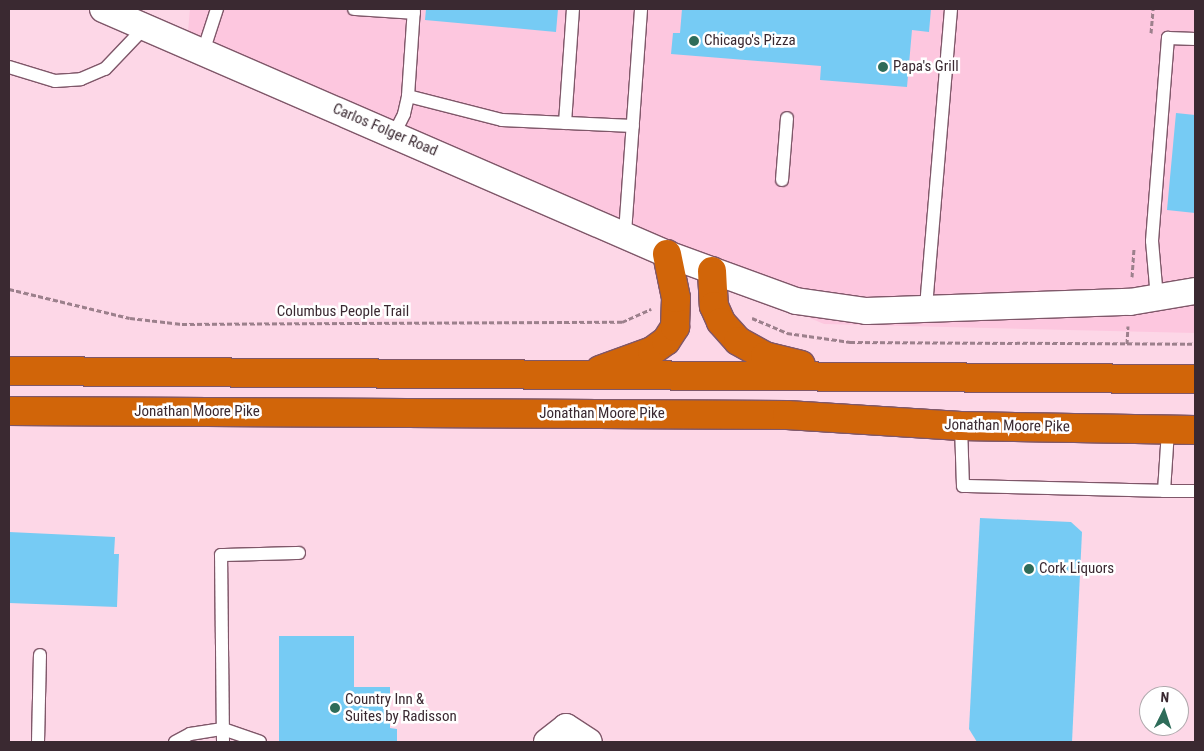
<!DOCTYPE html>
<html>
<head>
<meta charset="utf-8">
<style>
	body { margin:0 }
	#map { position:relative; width:1204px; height:751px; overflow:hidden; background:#fdd7e7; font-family:"Roboto Condensed",sans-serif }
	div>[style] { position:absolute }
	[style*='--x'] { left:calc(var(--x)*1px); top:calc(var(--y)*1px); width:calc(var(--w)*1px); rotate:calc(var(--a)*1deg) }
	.built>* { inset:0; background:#fdc7df }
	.building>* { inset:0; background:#76cbf4 }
	.path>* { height:3px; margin-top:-1.5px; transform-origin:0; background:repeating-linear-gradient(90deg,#9c808c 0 5px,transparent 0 7.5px) }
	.roads { filter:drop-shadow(1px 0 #7f5769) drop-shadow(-1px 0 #7f5769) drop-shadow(0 1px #7f5769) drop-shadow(0 -1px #7f5769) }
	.lane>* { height:12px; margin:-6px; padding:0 6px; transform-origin:6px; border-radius:6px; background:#fff }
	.street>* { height:26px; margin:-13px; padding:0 13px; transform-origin:13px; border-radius:13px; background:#fff }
	.highway>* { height:28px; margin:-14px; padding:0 14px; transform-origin:14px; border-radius:14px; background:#d16509 }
	.dots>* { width:14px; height:14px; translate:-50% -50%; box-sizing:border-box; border:2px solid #fff; border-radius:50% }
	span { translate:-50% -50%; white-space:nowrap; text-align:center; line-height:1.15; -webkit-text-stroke:5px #fff; paint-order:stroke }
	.poi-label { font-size:15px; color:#3a2931 }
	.left { translate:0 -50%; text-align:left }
	.street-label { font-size:15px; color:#3a2931 }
	.frame { position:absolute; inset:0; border:10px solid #3a2931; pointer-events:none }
	.north { position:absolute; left:1139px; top:686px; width:50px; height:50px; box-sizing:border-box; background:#fff; border:1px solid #b0a9ad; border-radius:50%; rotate:4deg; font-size:14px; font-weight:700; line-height:20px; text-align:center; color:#3a2931 }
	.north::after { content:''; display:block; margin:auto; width:18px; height:22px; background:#2e6c59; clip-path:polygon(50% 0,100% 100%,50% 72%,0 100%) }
</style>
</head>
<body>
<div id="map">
	<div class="built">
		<div style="clip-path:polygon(190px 9px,1195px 9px,1195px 333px,824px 324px,186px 54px)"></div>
	</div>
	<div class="building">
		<div style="clip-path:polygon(426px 9px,558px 9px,556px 32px,425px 20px)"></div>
		<div style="clip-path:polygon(682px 9px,931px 9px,929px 32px,912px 30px,907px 87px,820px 80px,821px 66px,671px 54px,673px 33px,680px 33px)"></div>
		<div style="clip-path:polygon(1176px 113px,1195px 115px,1195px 213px,1167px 210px)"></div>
		<div style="clip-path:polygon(980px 518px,1071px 522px,1082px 532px,1072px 742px,977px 742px,969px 729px)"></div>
		<div style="clip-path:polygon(9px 532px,115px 537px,114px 554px,119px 554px,117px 607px,9px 603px)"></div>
		<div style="clip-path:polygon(279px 636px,354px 636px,354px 687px,390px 687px,390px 728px,397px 729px,397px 742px,279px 742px)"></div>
	</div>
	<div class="path">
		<div style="--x:1151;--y:33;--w:24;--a:-85"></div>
		<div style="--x:1132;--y:277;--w:28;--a:-86"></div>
		<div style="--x:9;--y:289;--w:124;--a:13.5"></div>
		<div style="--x:130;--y:318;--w:52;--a:6.6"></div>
		<div style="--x:182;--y:324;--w:440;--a:-0.3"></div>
		<div style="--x:622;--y:322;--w:32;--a:-24"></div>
		<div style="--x:752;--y:318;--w:38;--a:23"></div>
		<div style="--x:787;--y:333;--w:64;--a:8.1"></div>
		<div style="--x:850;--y:342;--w:345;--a:0.3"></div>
		<div style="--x:1127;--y:344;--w:18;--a:-87"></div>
	</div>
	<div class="roads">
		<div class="lane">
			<div style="--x:354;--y:9;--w:60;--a:3.8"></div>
			<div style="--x:203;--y:52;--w:45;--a:-72"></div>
			<div style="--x:9;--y:67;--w:48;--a:16.9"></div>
			<div style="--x:55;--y:81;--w:26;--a:-4"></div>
			<div style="--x:81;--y:79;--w:26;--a:-23"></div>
			<div style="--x:105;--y:69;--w:58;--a:-46.4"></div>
			<div style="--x:408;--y:96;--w:97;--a:14.3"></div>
			<div style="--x:502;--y:120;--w:131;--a:2.6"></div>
			<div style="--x:565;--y:123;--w:114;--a:-86"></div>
			<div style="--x:394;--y:134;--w:22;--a:-63"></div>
			<div style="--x:404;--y:114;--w:18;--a:-77"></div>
			<div style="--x:408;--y:96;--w:87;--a:-86.1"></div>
			<div style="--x:782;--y:180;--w:62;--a:-85.4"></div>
			<div style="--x:625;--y:233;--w:225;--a:-85.9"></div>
			<div style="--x:1157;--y:298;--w:57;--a:-95"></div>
			<div style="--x:1152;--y:241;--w:204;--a:-85.5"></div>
			<div style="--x:1168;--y:38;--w:27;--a:2"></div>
			<div style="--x:926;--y:307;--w:299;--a:-85.2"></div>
			<div style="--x:961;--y:426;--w:60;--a:88.1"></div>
			<div style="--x:963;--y:486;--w:201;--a:1.4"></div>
			<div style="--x:1164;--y:491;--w:61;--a:-86.2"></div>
			<div style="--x:1164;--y:491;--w:31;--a:0"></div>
			<div style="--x:38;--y:742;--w:87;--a:-88.7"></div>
			<div style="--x:175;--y:742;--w:17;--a:-28"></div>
			<div style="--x:190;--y:734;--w:33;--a:-9"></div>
			<div style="--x:223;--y:729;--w:39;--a:19"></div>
			<div style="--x:223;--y:742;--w:187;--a:-90.6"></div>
			<div style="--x:221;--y:555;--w:78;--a:-1.5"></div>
		</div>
		<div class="street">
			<div style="--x:103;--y:9;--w:615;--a:23.48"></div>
			<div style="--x:667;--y:254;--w:137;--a:20"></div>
			<div style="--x:796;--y:301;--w:71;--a:8.1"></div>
			<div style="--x:866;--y:311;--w:264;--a:-2"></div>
			<div style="--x:1130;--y:302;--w:66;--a:-9.6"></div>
			<div style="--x:547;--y:742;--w:24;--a:-38"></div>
			<div style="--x:566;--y:727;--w:27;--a:33"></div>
		</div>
		<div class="highway">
			<div style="--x:712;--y:271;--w:35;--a:87"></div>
			<div style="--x:714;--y:306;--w:17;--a:66"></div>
			<div style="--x:721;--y:322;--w:25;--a:48"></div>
			<div style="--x:738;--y:341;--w:31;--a:29"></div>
			<div style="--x:765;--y:356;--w:37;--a:14"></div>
			<div style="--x:600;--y:370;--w:55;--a:-20.1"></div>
			<div style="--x:652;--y:351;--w:17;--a:-36"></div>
			<div style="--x:666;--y:341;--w:17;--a:-57"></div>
			<div style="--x:675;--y:327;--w:29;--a:-88"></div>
			<div style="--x:676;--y:298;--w:45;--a:-101.6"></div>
			<div style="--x:9;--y:371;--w:1186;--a:0.39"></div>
			<div style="--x:9;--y:411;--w:778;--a:0.29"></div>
			<div style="--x:787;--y:415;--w:174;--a:3.6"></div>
			<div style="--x:961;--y:426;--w:234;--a:1"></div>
		</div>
	</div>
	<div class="dots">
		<div style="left:694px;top:41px;background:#2e6c59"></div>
		<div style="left:883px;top:67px;background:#2e6c59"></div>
		<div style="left:1029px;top:569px;background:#2e6c59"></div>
		<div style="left:335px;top:708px;background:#2e6c59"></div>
	</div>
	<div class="poi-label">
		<span class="left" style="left:704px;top:41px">Chicago's Pizza</span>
		<span class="left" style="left:893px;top:67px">Papa's Grill</span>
		<span class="left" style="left:1039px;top:569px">Cork Liquors</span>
		<span class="left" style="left:345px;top:708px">Country Inn &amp;<br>Suites by Radisson</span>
	</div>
	<div class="street-label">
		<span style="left:385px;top:130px;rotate:23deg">Carlos Folger Road</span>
		<span style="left:343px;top:312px">Columbus People Trail</span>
		<span style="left:197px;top:412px">Jonathan Moore Pike</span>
		<span style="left:602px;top:414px">Jonathan Moore Pike</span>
		<span style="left:1007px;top:426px;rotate:1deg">Jonathan Moore Pike</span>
	</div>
	<div class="frame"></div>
	<div class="north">N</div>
</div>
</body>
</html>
